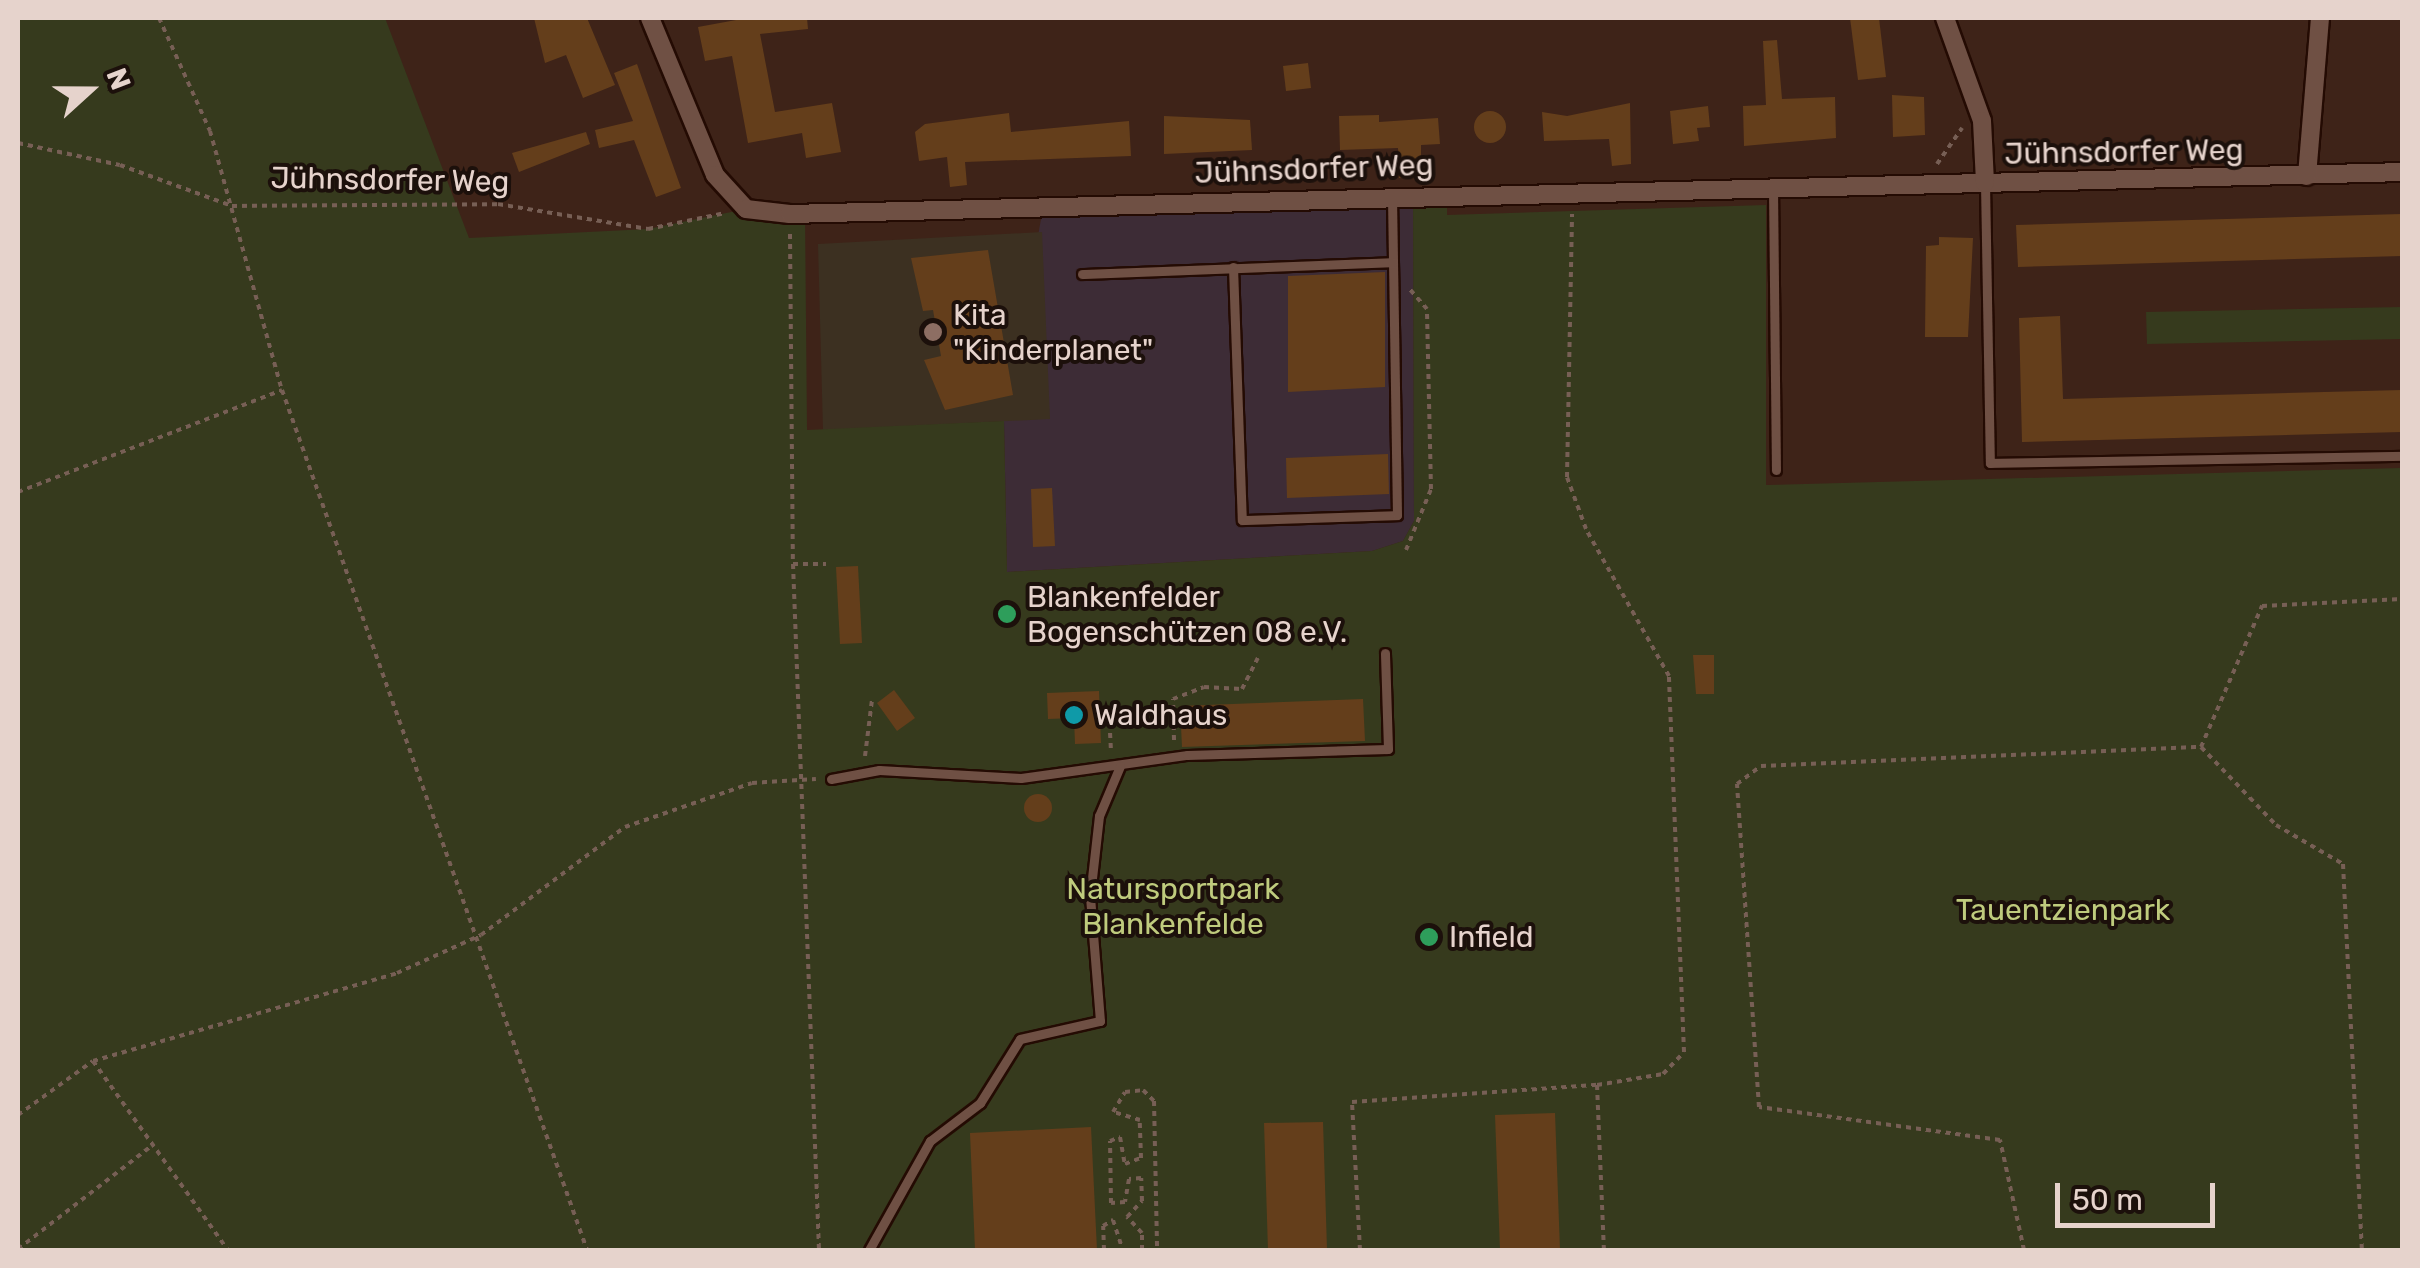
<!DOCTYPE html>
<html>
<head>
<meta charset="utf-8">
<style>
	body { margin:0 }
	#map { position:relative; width:2420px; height:1268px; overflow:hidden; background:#3e2318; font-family:Rubik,sans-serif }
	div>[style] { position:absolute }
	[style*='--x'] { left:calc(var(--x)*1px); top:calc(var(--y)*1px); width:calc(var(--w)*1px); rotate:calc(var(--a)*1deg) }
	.commercial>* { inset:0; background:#3d2c36 }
	.education>* { inset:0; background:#3c3021 }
	.green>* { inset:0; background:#363a1d }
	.building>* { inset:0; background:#643e1b }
	.round { border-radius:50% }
	.path>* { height:4px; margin-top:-2px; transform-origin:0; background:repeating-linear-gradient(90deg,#775f55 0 5px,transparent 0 10px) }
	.roads { filter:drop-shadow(2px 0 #240b03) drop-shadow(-2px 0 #240b03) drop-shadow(0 2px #240b03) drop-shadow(0 -2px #240b03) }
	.lane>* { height:9px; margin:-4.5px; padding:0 4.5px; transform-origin:4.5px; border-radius:4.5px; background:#6f5044 }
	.street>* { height:18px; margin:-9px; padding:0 9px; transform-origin:9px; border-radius:9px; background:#6f5044 }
	.dots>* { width:28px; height:28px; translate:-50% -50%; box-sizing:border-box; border:5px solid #1c100b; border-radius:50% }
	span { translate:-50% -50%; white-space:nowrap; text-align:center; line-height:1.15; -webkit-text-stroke:8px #1c100b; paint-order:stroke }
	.street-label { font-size:30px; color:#e6d3cc }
	.poi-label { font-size:30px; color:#e6d3cc }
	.left { translate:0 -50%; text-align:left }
	.park-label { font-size:30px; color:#bfcb7d }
	.frame { position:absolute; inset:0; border:20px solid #e6d3cc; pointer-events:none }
	.north { position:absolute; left:40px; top:40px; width:100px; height:100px; -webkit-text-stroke:8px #1c100b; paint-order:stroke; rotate:69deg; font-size:28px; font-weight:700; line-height:40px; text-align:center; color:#e6d3cc }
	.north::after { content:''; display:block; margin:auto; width:35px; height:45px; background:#e6d3cc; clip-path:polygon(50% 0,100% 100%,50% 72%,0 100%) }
	.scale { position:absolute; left:2055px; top:1183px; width:160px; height:45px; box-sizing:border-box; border:5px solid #e6d3cc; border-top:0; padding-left:12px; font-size:30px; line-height:35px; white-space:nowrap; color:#e6d3cc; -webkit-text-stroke:8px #1c100b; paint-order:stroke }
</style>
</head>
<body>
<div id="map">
	<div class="commercial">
		<div style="clip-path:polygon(1413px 194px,1414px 521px,1403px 541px,1372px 551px,1007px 572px,1004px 421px,1044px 203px)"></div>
	</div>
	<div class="education">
		<div style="clip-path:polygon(1042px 232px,1050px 419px,823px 430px,818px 244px)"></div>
	</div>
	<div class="green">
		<div style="clip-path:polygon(18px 18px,385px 18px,469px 238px,648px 229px,746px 209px,805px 213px,807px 430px,1004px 421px,1007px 572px,1372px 551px,1403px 541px,1414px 521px,1413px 194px,1447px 193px,1447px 215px,1766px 205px,1766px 485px,2402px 468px,2402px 1250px,18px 1250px)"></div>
		<div style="clip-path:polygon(2402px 307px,2402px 339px,2147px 344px,2146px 312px)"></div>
	</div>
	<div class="building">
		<div style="clip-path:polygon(534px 18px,587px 18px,615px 85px,583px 98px,566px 55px,545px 63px)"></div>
		<div style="clip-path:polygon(747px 18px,807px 18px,808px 29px,760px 34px,775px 112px,832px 103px,841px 152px,806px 158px,802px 133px,748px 143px,732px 56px,705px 61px,698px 27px)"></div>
		<div style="clip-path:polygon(1850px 18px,1879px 18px,1886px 77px,1858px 80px)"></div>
		<div style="clip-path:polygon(1777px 40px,1782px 99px,1835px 97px,1836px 138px,1744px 146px,1743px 106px,1766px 105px,1763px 41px)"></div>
		<div style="clip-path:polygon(1308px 63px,1311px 88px,1286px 91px,1283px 66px)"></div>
		<div style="clip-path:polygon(637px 64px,681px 188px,656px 197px,634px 140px,599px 148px,595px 130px,633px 121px,614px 73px)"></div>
		<div style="clip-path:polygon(1892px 95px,1924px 97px,1925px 135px,1893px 137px)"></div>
		<div style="clip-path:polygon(1630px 103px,1631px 164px,1612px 166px,1609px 139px,1544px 141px,1542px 112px,1567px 116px)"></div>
		<div style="clip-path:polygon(1708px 106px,1710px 127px,1697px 128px,1699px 141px,1673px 144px,1670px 111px)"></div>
		<div class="round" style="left:1474px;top:111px;width:32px;height:32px"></div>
		<div style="clip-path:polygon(1009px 113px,1011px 132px,1129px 121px,1131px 156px,965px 162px,967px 185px,950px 187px,947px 157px,919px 161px,915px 132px,925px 124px)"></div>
		<div style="clip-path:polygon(1379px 115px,1379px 122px,1438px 118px,1440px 144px,1421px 145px,1421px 177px,1399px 178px,1398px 148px,1340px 150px,1339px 116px)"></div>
		<div style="clip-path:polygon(1164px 116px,1250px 120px,1252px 150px,1164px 154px)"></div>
		<div style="clip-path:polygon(586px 132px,590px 144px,519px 172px,512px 153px)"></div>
		<div style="clip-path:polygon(2402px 214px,2402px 256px,2018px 267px,2016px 225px)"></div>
		<div style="clip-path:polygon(1939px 237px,1973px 238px,1968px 337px,1925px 337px,1926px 246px,1939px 245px)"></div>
		<div style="clip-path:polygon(988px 250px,1013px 395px,945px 410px,924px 360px,941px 356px,933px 310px,923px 311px,911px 258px)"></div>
		<div style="clip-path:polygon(1385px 272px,1385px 387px,1288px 392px,1288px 276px)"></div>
		<div style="clip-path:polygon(2060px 316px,2063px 399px,2402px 390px,2402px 432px,2022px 442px,2019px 318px)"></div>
		<div style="clip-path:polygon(1388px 454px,1389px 494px,1287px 498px,1286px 458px)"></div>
		<div style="clip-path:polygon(1052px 488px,1055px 546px,1033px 547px,1031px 489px)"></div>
		<div style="clip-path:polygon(858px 566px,862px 643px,840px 644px,836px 567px)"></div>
		<div style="clip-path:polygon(1693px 655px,1714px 655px,1714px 694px,1696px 694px)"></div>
		<div style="clip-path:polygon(894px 690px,915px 718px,897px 731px,877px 703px)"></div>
		<div style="clip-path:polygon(1099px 691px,1101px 743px,1075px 744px,1074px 718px,1048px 719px,1047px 693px)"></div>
		<div style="clip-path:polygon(1363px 699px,1365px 741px,1182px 747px,1180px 706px)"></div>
		<div class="round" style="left:1024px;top:794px;width:28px;height:28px"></div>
		<div style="clip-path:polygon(1555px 1113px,1560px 1250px,1500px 1250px,1495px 1115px)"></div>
		<div style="clip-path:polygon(1323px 1122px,1327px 1250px,1268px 1250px,1264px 1123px)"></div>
		<div style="clip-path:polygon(1091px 1127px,1097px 1250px,975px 1250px,970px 1133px)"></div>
	</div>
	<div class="path">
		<div style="--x:159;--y:18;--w:124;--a:65.7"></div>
		<div style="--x:210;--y:131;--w:269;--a:74.5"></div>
		<div style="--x:282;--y:390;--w:912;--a:70.47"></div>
		<div style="--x:18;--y:143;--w:104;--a:12.2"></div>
		<div style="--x:120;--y:165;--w:119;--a:20.1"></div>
		<div style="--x:232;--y:206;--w:266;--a:-0.4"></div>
		<div style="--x:498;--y:204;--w:152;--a:9.5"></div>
		<div style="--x:648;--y:229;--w:79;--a:-11.7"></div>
		<div style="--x:1937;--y:164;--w:44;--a:-55.2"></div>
		<div style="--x:790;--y:234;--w:330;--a:89.5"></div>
		<div style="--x:793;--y:564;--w:686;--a:87.83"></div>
		<div style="--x:18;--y:492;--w:283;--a:-21.1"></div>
		<div style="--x:1406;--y:550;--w:66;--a:-67.7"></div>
		<div style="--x:1431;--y:489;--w:180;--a:-91.3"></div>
		<div style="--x:1427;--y:309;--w:28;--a:-131"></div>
		<div style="--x:793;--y:564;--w:33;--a:0"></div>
		<div style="--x:1100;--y:712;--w:9;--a:6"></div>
		<div style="--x:1109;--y:713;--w:36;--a:87"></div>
		<div style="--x:1174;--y:740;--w:41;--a:-91.4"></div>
		<div style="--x:1173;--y:699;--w:33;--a:-21"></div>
		<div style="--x:1204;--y:687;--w:38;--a:3"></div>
		<div style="--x:1242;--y:689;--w:35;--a:-63"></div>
		<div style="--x:2201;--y:747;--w:108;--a:46.1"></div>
		<div style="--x:2276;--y:825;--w:78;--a:30.2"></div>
		<div style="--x:2343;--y:864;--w:386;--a:87.2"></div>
		<div style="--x:865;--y:756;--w:56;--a:-82.9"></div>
		<div style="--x:93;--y:1061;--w:232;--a:54.5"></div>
		<div style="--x:1597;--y:1085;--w:165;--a:87.6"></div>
		<div style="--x:18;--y:1115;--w:92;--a:-35.8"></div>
		<div style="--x:93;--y:1061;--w:316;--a:-16.1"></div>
		<div style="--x:397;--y:973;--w:92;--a:-24.3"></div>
		<div style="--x:481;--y:935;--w:180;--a:-36.9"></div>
		<div style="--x:625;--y:827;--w:134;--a:-19.1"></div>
		<div style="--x:752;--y:783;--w:64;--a:-3.6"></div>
		<div style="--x:18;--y:1249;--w:172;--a:-37.7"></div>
		<div style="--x:1104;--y:1250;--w:24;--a:-92"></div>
		<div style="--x:1103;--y:1226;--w:12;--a:-31"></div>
		<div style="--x:1113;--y:1220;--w:32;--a:72"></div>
		<div style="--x:1142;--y:1250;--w:17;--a:-90"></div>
		<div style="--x:1142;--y:1233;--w:22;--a:-133"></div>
		<div style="--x:1127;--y:1217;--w:22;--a:-47"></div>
		<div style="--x:1142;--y:1201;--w:23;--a:-92"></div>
		<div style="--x:1141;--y:1178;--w:12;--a:175"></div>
		<div style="--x:1129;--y:1179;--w:23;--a:100"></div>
		<div style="--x:1125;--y:1202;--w:14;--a:176"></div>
		<div style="--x:1111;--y:1203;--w:62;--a:-90.9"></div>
		<div style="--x:1110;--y:1141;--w:11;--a:-22"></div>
		<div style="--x:1120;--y:1137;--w:27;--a:80"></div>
		<div style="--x:1125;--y:1164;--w:17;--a:-21"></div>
		<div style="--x:1141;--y:1158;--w:38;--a:-92"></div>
		<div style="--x:1140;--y:1120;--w:28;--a:-163"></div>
		<div style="--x:1113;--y:1112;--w:23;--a:-59"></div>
		<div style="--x:1125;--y:1092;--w:18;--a:-6"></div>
		<div style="--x:1143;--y:1090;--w:16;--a:45"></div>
		<div style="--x:1154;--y:1101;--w:149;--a:88.8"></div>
		<div style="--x:1360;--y:1250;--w:148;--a:-93.1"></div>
		<div style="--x:1352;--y:1102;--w:246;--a:-4"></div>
		<div style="--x:1597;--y:1085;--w:67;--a:-9.5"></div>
		<div style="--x:1663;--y:1074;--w:30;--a:-46"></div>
		<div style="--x:1684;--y:1052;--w:376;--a:-92.3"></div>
		<div style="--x:1669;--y:676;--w:169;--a:-119.5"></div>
		<div style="--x:1586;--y:529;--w:55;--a:-110.1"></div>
		<div style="--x:1567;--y:477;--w:263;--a:-88.9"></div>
		<div style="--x:2024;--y:1250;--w:113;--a:-102.3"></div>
		<div style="--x:2000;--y:1140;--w:243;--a:-172.2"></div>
		<div style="--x:1759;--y:1107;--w:324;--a:-93.9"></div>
		<div style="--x:1737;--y:784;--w:30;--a:-37"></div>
		<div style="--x:1761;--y:766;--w:440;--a:-2.5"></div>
		<div style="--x:2201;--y:747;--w:154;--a:-66.6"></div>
		<div style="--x:2262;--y:606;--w:140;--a:-2.9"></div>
	</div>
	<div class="roads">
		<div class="lane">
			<div style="--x:1985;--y:183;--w:280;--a:89"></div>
			<div style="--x:1990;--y:463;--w:412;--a:-1"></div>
			<div style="--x:1773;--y:188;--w:282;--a:89.4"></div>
			<div style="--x:1233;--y:267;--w:253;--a:88"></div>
			<div style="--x:1242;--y:520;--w:155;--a:-1.8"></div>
			<div style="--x:1397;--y:515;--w:318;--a:-90.9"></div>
			<div style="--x:1082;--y:274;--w:311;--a:-2.2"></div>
			<div style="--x:831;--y:779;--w:49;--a:-10.6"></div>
			<div style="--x:879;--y:770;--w:142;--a:3.2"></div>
			<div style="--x:1021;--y:778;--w:168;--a:-7.9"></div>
			<div style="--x:1187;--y:755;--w:201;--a:-1.7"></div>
			<div style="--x:1388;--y:749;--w:96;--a:-91.8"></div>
			<div style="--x:869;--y:1250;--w:125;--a:-60.8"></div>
			<div style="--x:930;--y:1141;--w:63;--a:-37.2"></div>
			<div style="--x:980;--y:1103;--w:75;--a:-58"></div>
			<div style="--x:1020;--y:1039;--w:82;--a:-12.7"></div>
			<div style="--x:1100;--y:1021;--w:125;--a:-94.6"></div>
			<div style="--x:1090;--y:896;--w:81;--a:-83.6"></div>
			<div style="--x:1099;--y:816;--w:54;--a:-67.2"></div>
		</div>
		<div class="street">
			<div style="--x:650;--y:18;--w:170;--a:67.5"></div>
			<div style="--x:715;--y:175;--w:46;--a:47.6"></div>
			<div style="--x:746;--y:209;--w:44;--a:6.5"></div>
			<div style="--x:790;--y:214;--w:1613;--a:-1.49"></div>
			<div style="--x:1945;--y:18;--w:109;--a:70.2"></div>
			<div style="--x:1982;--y:121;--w:62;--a:87.2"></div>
			<div style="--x:2307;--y:176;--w:159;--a:-85.3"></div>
		</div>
	</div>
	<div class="dots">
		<div style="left:933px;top:332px;background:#8d6e63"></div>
		<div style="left:1007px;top:614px;background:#2e9e5b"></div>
		<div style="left:1074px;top:715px;background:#0f9aa8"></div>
		<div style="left:1429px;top:937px;background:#2e9e5b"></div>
	</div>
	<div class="street-label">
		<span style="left:2124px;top:152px;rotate:-1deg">Jühnsdorfer Weg</span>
		<span style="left:1314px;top:169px;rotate:-2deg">Jühnsdorfer Weg</span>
		<span style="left:390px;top:180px;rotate:1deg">Jühnsdorfer Weg</span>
	</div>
	<div class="poi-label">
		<span class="left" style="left:953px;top:332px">Kita<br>"Kinderplanet"</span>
		<span class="left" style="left:1027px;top:614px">Blankenfelder<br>Bogenschützen 08 e.V.</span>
		<span class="left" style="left:1094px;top:715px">Waldhaus</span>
		<span class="left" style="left:1449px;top:937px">Infield</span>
	</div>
	<div class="park-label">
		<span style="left:1173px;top:906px">Natursportpark<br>Blankenfelde</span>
		<span style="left:2063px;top:910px">Tauentzienpark</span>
	</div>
	<div class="frame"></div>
	<div class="north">N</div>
	<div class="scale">50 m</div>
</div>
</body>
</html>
